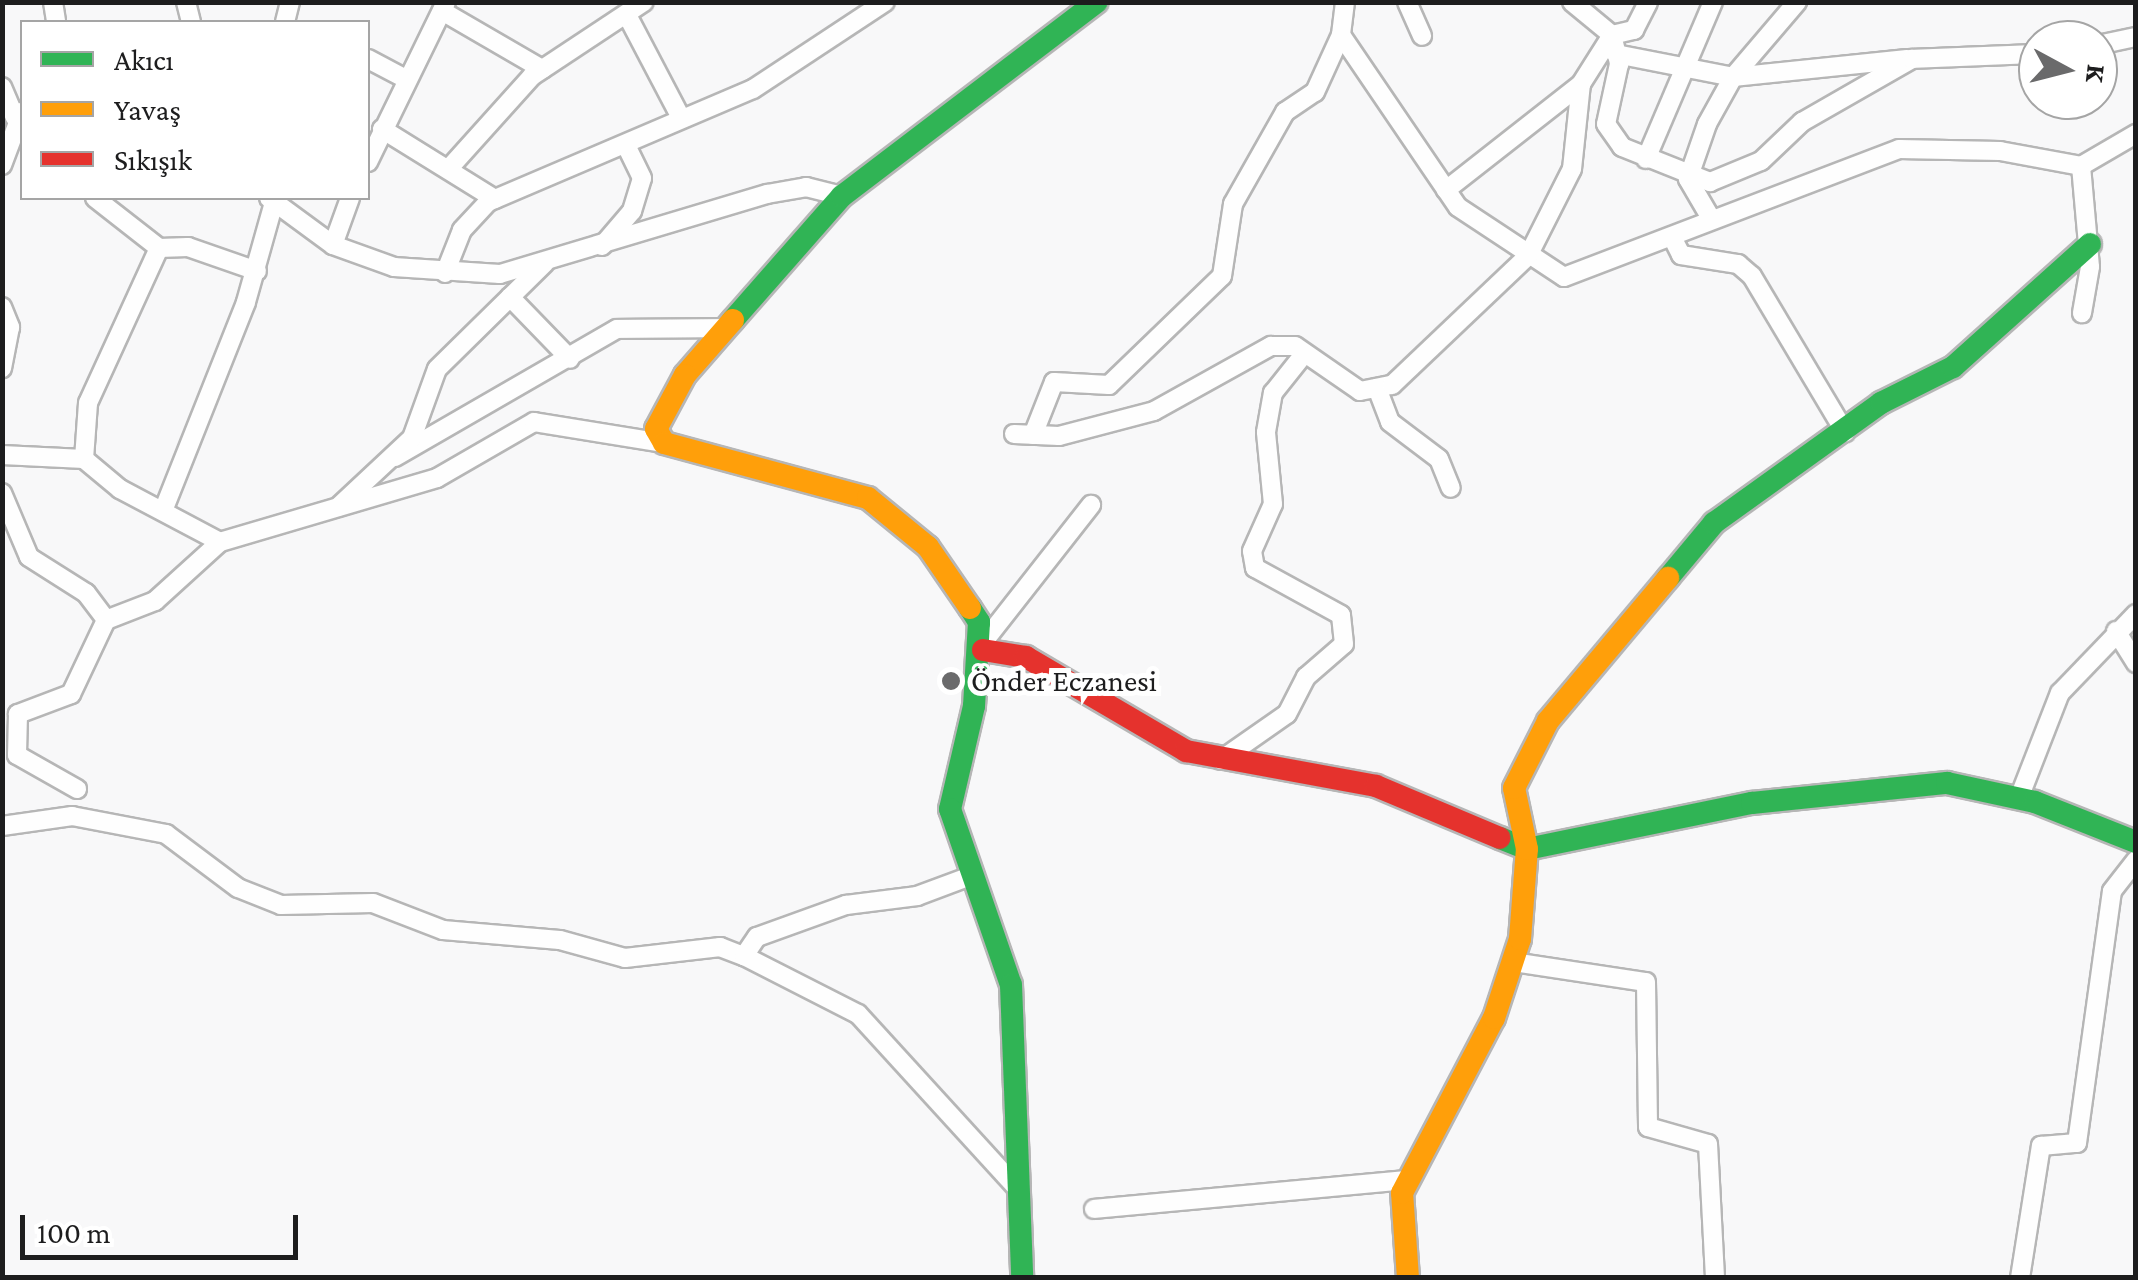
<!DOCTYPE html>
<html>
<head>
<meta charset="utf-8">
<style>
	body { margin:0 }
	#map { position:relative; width:2138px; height:1280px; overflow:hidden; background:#f8f8f9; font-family:"Crimson Pro",serif }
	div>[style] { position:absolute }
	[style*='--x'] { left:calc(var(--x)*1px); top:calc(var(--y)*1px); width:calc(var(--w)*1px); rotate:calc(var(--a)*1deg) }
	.roads { filter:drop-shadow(2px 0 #b6b6b6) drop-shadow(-2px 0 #b6b6b6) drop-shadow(0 2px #b6b6b6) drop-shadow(0 -2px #b6b6b6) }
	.street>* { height:18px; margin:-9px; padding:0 9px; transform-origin:9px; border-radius:9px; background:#fefefe }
	.fast>* { height:22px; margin:-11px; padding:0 11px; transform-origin:11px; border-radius:11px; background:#30b455 }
	.slow>* { height:22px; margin:-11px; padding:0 11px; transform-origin:11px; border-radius:11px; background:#ff9f0a }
	.jam>* { height:22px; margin:-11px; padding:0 11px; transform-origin:11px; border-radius:11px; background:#e5322d }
	.dots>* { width:28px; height:28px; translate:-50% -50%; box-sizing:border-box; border:5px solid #fff; border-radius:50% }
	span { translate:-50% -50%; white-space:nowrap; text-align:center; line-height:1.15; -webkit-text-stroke:10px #fff; paint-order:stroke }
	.poi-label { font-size:30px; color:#1d1d1e }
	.left { translate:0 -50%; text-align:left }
	.frame { position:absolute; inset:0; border:5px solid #1d1d1e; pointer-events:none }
	.legend { position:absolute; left:20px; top:20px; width:350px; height:180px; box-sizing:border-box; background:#fff; border:2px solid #a5a5a5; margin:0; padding:12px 18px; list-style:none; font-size:30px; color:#1d1d1e }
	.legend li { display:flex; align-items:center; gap:20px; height:50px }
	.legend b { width:50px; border:2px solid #a5a5a5 }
	.north { position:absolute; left:2018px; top:20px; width:100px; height:100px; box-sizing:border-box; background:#fff; border:2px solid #a5a5a5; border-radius:50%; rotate:97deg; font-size:28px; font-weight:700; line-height:40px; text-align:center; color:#1d1d1e }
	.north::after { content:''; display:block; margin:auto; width:35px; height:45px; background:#6a6a6b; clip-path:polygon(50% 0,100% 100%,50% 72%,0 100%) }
	.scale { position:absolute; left:20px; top:1215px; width:278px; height:45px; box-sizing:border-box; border:5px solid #1d1d1e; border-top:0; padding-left:12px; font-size:30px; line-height:35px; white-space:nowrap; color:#1d1d1e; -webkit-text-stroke:8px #fff; paint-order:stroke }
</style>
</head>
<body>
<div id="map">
	<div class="roads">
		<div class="street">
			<div style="--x:53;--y:2;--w:20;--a:81"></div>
			<div style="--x:186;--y:2;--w:21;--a:76"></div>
			<div style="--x:1345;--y:2;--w:33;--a:97"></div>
			<div style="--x:1341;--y:35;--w:208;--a:55.8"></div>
			<div style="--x:1458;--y:207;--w:127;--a:33.4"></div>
			<div style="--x:1564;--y:277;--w:359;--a:-20.9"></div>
			<div style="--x:1899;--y:149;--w:101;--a:1.1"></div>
			<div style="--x:2000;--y:151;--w:82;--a:10.5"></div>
			<div style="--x:2081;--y:166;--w:64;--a:-30.2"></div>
			<div style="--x:1407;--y:2;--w:37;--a:66"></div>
			<div style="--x:1572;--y:2;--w:52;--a:39.5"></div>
			<div style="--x:1612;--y:35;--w:23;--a:-13"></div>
			<div style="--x:1634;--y:30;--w:31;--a:-63"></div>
			<div style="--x:442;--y:11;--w:116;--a:30.1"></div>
			<div style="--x:627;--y:15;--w:114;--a:62.3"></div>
			<div style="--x:285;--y:22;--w:21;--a:-76"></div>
			<div style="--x:2098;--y:45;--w:39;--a:-12"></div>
			<div style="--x:1616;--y:54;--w:119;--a:11.1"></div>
			<div style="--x:1733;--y:77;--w:175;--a:-5.9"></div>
			<div style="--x:368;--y:59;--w:41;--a:27.8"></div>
			<div style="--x:2;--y:87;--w:33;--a:67"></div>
			<div style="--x:382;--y:129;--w:133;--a:31.8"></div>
			<div style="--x:1646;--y:159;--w:171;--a:-66.9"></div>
			<div style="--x:368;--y:162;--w:178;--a:-64"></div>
			<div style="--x:2;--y:165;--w:57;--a:-69.3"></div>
			<div style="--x:452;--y:165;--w:120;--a:-48"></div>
			<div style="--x:532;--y:76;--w:134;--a:-33.5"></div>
			<div style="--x:2081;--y:166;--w:101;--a:84.9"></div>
			<div style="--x:2090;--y:267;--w:47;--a:99.9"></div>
			<div style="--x:1446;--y:190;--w:172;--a:-38.1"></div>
			<div style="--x:1581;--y:84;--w:58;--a:-57.7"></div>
			<div style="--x:1612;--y:35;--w:30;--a:76"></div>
			<div style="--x:1619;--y:64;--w:61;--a:102.2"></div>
			<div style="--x:1606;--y:124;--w:28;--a:55"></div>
			<div style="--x:1622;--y:147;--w:95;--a:21.7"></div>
			<div style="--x:1710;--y:182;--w:55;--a:-22.4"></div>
			<div style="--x:1761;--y:161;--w:57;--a:-43.6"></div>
			<div style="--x:1802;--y:122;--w:127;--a:-29.8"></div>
			<div style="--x:1912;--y:59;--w:126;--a:-2.3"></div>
			<div style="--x:95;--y:198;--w:81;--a:38"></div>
			<div style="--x:159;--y:248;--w:29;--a:-2"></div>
			<div style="--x:188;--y:247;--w:73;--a:19.2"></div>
			<div style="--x:269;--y:198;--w:79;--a:36.3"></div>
			<div style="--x:333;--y:245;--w:65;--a:19.8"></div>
			<div style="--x:394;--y:267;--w:106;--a:3.8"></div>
			<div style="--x:500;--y:274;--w:279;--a:-16.7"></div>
			<div style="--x:767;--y:194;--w:40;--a:-10"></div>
			<div style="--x:806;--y:187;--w:37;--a:14"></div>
			<div style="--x:1709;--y:215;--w:42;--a:-120.3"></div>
			<div style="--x:1688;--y:179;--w:58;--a:-70.9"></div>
			<div style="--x:1707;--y:124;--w:54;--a:-61"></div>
			<div style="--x:1733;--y:77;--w:99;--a:-49.5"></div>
			<div style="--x:1672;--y:237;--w:20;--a:63"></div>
			<div style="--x:1681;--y:255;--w:58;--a:9"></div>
			<div style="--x:1738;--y:264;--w:18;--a:41"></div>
			<div style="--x:1752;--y:276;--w:182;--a:59.2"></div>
			<div style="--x:333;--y:245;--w:50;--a:-70.1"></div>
			<div style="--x:602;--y:246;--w:46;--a:-49.4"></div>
			<div style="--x:632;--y:211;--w:34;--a:-73"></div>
			<div style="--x:642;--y:178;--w:37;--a:-116"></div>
			<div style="--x:445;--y:273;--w:46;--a:-68.4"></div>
			<div style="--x:462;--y:230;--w:38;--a:-47"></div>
			<div style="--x:488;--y:202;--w:288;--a:-23.1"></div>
			<div style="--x:753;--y:89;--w:158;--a:-33.4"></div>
			<div style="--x:510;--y:297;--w:86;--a:45.9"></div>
			<div style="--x:2;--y:307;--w:22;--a:68"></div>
			<div style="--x:10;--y:327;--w:42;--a:101"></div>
			<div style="--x:1377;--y:388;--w:36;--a:69"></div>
			<div style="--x:1390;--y:422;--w:61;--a:37.1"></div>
			<div style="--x:1439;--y:459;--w:31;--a:68"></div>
			<div style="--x:1014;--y:434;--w:45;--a:2.5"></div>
			<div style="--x:1059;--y:436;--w:98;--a:-14.7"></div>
			<div style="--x:1154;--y:411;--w:134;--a:-29.1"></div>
			<div style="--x:1271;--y:346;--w:24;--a:0"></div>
			<div style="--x:1295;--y:346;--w:79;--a:34.7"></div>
			<div style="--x:1360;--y:391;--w:33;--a:-11"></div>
			<div style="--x:1392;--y:385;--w:187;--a:-43.5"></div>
			<div style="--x:1528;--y:256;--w:97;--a:-63.2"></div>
			<div style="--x:1572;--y:169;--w:85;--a:-84"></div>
			<div style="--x:1033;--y:435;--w:57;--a:-68.4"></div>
			<div style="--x:1054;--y:382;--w:55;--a:3.1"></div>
			<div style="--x:1109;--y:385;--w:157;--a:-44"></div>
			<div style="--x:1222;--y:276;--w:73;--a:-81.3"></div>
			<div style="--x:1233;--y:204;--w:106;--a:-60.5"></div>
			<div style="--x:1285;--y:112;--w:36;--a:-34"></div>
			<div style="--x:1315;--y:92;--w:63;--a:-65.5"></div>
			<div style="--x:2;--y:455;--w:82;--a:2.8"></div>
			<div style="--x:84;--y:459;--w:56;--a:-85.9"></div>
			<div style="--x:88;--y:403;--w:170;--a:-65.4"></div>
			<div style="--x:395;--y:457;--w:256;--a:-30"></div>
			<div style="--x:617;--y:329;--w:108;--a:-0.5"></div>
			<div style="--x:84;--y:459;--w:47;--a:39.8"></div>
			<div style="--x:120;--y:489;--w:113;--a:27.9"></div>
			<div style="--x:2;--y:493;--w:69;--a:67.1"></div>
			<div style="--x:29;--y:557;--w:67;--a:32.3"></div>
			<div style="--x:86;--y:593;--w:34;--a:53"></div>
			<div style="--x:106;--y:620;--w:82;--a:115.3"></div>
			<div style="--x:71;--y:694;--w:57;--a:159.3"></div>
			<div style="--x:18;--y:714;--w:41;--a:91.4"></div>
			<div style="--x:17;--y:755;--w:69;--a:29.5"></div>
			<div style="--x:165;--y:506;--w:219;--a:-68.3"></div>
			<div style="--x:246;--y:302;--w:100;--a:-74.3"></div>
			<div style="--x:338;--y:507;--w:101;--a:-43"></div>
			<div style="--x:412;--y:438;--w:73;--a:-70.1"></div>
			<div style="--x:437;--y:369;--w:151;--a:-44.5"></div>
			<div style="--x:106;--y:620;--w:53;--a:-21.2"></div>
			<div style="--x:155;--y:601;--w:88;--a:-42.2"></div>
			<div style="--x:220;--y:542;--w:226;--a:-16.4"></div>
			<div style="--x:437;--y:478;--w:112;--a:-30"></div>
			<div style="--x:534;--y:422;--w:132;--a:9.2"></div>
			<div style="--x:2116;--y:631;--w:38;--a:58"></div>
			<div style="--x:982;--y:644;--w:177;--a:-51.9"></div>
			<div style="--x:1221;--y:760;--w:80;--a:-34.9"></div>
			<div style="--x:1287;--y:714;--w:42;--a:-62.8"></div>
			<div style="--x:1306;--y:677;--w:50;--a:-41"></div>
			<div style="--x:1344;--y:644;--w:29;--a:-96"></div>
			<div style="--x:1341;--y:615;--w:98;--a:-151.3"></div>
			<div style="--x:1255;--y:568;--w:17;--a:-100"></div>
			<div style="--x:1252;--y:551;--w:51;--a:-65.9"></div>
			<div style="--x:1273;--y:504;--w:72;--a:-95.6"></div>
			<div style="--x:1266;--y:432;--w:40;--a:-80"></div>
			<div style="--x:1273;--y:393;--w:50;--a:-51.5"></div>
			<div style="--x:2019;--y:798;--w:113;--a:-68.7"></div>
			<div style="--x:2060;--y:693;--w:110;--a:-46.1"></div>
			<div style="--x:2;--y:826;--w:71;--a:-8.1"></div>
			<div style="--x:72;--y:816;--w:96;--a:10.8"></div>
			<div style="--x:166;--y:834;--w:90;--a:36.9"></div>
			<div style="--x:238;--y:888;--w:46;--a:21.6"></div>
			<div style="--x:281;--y:905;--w:92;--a:-1.2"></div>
			<div style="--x:373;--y:903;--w:75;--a:21.1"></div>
			<div style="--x:443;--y:930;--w:117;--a:4.9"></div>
			<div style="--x:560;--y:940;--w:67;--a:15.5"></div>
			<div style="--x:625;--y:958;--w:96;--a:-6.6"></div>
			<div style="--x:720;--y:947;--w:26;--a:21"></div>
			<div style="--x:744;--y:956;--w:128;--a:27"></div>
			<div style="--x:858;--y:1014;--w:236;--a:47.6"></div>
			<div style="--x:744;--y:956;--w:23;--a:-56"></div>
			<div style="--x:757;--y:937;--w:95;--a:-19.8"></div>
			<div style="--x:846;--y:905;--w:72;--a:-7.2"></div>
			<div style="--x:917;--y:896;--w:54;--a:-20.4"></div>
			<div style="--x:1513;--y:962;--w:134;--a:8.6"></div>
			<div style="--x:1646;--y:982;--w:145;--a:89.2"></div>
			<div style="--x:1648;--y:1127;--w:62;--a:15.8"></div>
			<div style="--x:1708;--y:1144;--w:134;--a:87"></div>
			<div style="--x:1094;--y:1209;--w:313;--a:-5.3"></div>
			<div style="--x:2020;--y:1278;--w:134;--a:-81"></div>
			<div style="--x:2041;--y:1146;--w:36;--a:-5"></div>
			<div style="--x:2077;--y:1143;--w:254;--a:-82.1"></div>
			<div style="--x:2112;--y:891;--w:39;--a:-52"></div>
		</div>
		<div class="fast">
			<div style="--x:733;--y:320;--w:165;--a:-48.7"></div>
			<div style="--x:842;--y:196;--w:320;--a:-37.3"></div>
			<div style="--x:1668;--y:578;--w:72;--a:-50.1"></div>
			<div style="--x:1714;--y:523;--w:206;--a:-35.7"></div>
			<div style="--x:1881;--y:403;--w:80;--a:-26.6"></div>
			<div style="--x:1953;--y:367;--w:184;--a:-41.9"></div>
			<div style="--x:970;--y:608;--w:17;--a:57"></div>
			<div style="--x:979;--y:622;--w:84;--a:93.4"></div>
			<div style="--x:974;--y:706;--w:106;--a:103.1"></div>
			<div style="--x:950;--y:809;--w:186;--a:70.9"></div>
			<div style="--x:1011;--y:985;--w:293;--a:87.8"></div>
			<div style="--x:1500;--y:838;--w:29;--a:22"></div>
			<div style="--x:1527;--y:849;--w:230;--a:-11.6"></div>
			<div style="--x:1752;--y:803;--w:196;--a:-5.9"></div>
			<div style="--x:1947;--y:783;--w:90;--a:12.2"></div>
			<div style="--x:2035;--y:802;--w:109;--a:21.6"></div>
		</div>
		<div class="slow">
			<div style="--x:733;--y:320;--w:73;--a:131.1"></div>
			<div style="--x:685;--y:375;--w:61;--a:118.2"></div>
			<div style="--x:656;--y:429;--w:16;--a:60"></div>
			<div style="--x:664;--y:443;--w:211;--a:15.1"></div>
			<div style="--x:868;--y:498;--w:77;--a:39.2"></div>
			<div style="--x:928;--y:547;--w:74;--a:55.5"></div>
			<div style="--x:1408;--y:1278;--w:85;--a:-94"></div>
			<div style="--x:1402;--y:1193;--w:198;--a:-62.3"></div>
			<div style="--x:1494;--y:1018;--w:83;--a:-71.8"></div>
			<div style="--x:1520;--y:939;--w:90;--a:-85.6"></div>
			<div style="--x:1527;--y:849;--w:62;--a:-102"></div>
			<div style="--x:1514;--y:788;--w:75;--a:-63.1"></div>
			<div style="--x:1548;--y:721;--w:187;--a:-50"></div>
		</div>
		<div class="jam">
			<div style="--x:983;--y:650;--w:44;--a:9.2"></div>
			<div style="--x:1026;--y:657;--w:186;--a:30.4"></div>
			<div style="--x:1186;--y:751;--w:193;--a:10.4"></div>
			<div style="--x:1376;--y:786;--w:134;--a:22.8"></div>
		</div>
	</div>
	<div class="dots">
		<div style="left:951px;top:681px;background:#6a6a6b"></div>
	</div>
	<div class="poi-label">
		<span class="left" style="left:971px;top:681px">Önder Eczanesi</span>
	</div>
	<div class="frame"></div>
	<ul class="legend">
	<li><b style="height:12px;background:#30b455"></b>Akıcı</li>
	<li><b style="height:12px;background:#ff9f0a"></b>Yavaş</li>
	<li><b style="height:12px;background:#e5322d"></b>Sıkışık</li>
	</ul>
	<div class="north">K</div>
	<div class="scale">100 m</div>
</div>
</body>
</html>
